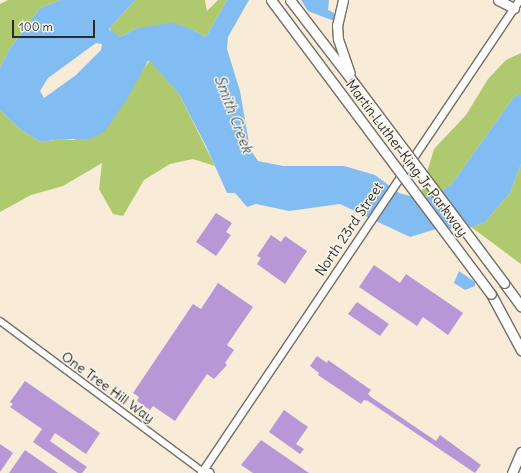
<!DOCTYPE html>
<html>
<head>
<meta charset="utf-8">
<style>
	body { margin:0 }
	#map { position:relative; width:521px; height:473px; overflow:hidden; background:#f8ebd8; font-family:Delius,sans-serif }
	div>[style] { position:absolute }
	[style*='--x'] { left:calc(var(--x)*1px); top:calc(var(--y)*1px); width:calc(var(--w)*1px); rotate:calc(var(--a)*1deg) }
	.green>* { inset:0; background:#afc96e }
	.water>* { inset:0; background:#81bdf3 }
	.building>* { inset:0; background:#b797d6 }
	.roads { filter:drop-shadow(1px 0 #736e68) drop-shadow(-1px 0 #736e68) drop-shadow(0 1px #736e68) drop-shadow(0 -1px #736e68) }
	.tertiary>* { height:6px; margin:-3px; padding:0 3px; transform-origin:3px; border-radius:3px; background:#fff }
	.secondary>* { height:7px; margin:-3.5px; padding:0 3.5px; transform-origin:3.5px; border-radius:3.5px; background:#fff }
	.motorway>* { height:9px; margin:-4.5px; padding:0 4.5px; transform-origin:4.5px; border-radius:4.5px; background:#fff }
	.bridges { filter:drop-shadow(1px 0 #736e68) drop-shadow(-1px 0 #736e68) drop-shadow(0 1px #736e68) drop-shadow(0 -1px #736e68) }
	.motorway-bridge>* { height:9px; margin:-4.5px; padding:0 4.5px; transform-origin:4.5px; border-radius:4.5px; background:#fff }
	span { translate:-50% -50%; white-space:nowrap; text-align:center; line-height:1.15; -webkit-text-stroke:3px #fbf7ec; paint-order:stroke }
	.street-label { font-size:14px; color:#2b2b2b }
	.water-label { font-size:15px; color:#455767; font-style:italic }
	.scale { position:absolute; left:12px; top:20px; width:83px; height:18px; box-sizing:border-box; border:2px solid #2b2b2b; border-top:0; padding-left:5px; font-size:12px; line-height:14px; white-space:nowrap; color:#2b2b2b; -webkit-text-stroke:3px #fbf7ec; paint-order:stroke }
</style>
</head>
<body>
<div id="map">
	<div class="green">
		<div style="clip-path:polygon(8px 0,61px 0,40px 8px,9px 50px,0 68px,0 4px)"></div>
		<div style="clip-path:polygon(135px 0,205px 0,207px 11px,218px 0,227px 0,206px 37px,189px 28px,137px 28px,120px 37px,111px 32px,110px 28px)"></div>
		<div style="clip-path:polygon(521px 53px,521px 93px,514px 97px,451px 185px,430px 197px,420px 196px,434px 149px,466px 115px,488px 79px,506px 60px)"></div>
		<div style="clip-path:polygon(150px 60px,179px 94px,215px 166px,193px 159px,170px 164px,144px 180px,123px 216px,113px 214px,99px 189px,102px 163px,63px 186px,31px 195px,0 212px,0 110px,21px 130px,41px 142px,62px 139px,74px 140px,129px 96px,135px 81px)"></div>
		<div style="clip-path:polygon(521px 164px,521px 264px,471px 227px,485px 222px,510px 193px)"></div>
	</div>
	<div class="water">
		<div style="clip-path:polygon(evenodd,61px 0,135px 0,109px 29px,120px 37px,137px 28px,171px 23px,189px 28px,206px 37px,227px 0,249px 0,228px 37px,227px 49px,240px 91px,250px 149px,258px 161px,283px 166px,344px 166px,375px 175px,399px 193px,410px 196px,430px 197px,451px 185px,514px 97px,521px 93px,521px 164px,510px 193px,485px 222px,469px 228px,436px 229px,410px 237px,340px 204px,289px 211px,256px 204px,247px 207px,235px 193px,227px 193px,206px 146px,179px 94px,150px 61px,148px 61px,129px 96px,105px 131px,90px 139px,62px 139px,41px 142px,21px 130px,0 110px,0 68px,9px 50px,40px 8px,61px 0,96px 43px,102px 44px,101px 50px,76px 75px,44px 98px,40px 91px,48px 78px,96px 43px)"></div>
		<div style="clip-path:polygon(301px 0,329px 0,328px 10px,334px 13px,334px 21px,308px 11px)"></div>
		<div style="clip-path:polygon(459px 271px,475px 282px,475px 286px,465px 290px,454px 283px)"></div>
	</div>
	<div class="building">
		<div style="clip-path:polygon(216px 213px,232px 223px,226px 232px,231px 235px,216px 256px,196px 242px)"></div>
		<div style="clip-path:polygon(271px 235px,281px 242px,285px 236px,307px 251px,285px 284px,257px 264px,261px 258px,257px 256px)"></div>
		<div style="clip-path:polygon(374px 265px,400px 283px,406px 274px,463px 313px,448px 335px,423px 317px,417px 326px,359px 287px)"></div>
		<div style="clip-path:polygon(218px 283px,253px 307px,227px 345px,234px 350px,225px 363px,227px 365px,214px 379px,207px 374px,175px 421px,153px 406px,150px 410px,137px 401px,139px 397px,133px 393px,193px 304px,201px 309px)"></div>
		<div style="clip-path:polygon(357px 302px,389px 324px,380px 336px,348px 314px)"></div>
		<div style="clip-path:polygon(317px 356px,327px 363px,328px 360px,371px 390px,368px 394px,371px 397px,436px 441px,440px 435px,481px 465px,475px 473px,368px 401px,364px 400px,361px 404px,318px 375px,319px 373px,310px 366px)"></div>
		<div style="clip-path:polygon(25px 381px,100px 433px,86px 454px,55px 433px,50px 441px,87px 467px,82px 473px,78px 473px,33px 442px,42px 429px,10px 407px,13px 404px,10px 402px)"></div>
		<div style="clip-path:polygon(284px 410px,308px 427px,296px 444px,304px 449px,300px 454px,269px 432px)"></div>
		<div style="clip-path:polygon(261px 440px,309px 473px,253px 473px,241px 465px)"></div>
		<div style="clip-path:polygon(0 444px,13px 453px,0 472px)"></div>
		<div style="clip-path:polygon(25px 450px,45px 464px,58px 473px,9px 473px)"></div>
	</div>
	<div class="roads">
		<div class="tertiary">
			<div style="--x:0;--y:321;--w:252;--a:36.6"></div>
		</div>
		<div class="secondary">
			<div style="--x:201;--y:473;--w:570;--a:-56.09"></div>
		</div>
		<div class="motorway">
			<div style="--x:290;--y:0;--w:105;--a:52.4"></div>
			<div style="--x:343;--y:0;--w:26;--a:103"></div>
			<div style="--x:337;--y:25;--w:14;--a:86"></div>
			<div style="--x:338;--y:39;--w:36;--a:71"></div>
			<div style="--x:498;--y:0;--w:18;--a:27"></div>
			<div style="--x:504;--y:283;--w:29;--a:54"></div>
			<div style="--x:491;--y:294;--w:64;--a:61.8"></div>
			<div style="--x:202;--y:471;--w:7;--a:16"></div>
			<div style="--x:512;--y:473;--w:23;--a:-67"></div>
		</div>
	</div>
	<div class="bridges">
		<div class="motorway-bridge">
			<div style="--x:271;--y:0;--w:367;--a:53.2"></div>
			<div style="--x:354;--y:83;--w:250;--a:53.1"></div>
		</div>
	</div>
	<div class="street-label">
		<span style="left:407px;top:158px;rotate:53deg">Martin Luther King Jr Parkway</span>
		<span style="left:349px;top:229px;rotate:-56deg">North 23rd Street</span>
		<span style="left:108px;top:387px;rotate:36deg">One Tree Hill Way</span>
	</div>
	<div class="water-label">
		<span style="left:234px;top:114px;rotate:69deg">Smith Creek</span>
	</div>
	<div class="scale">100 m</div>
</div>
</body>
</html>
